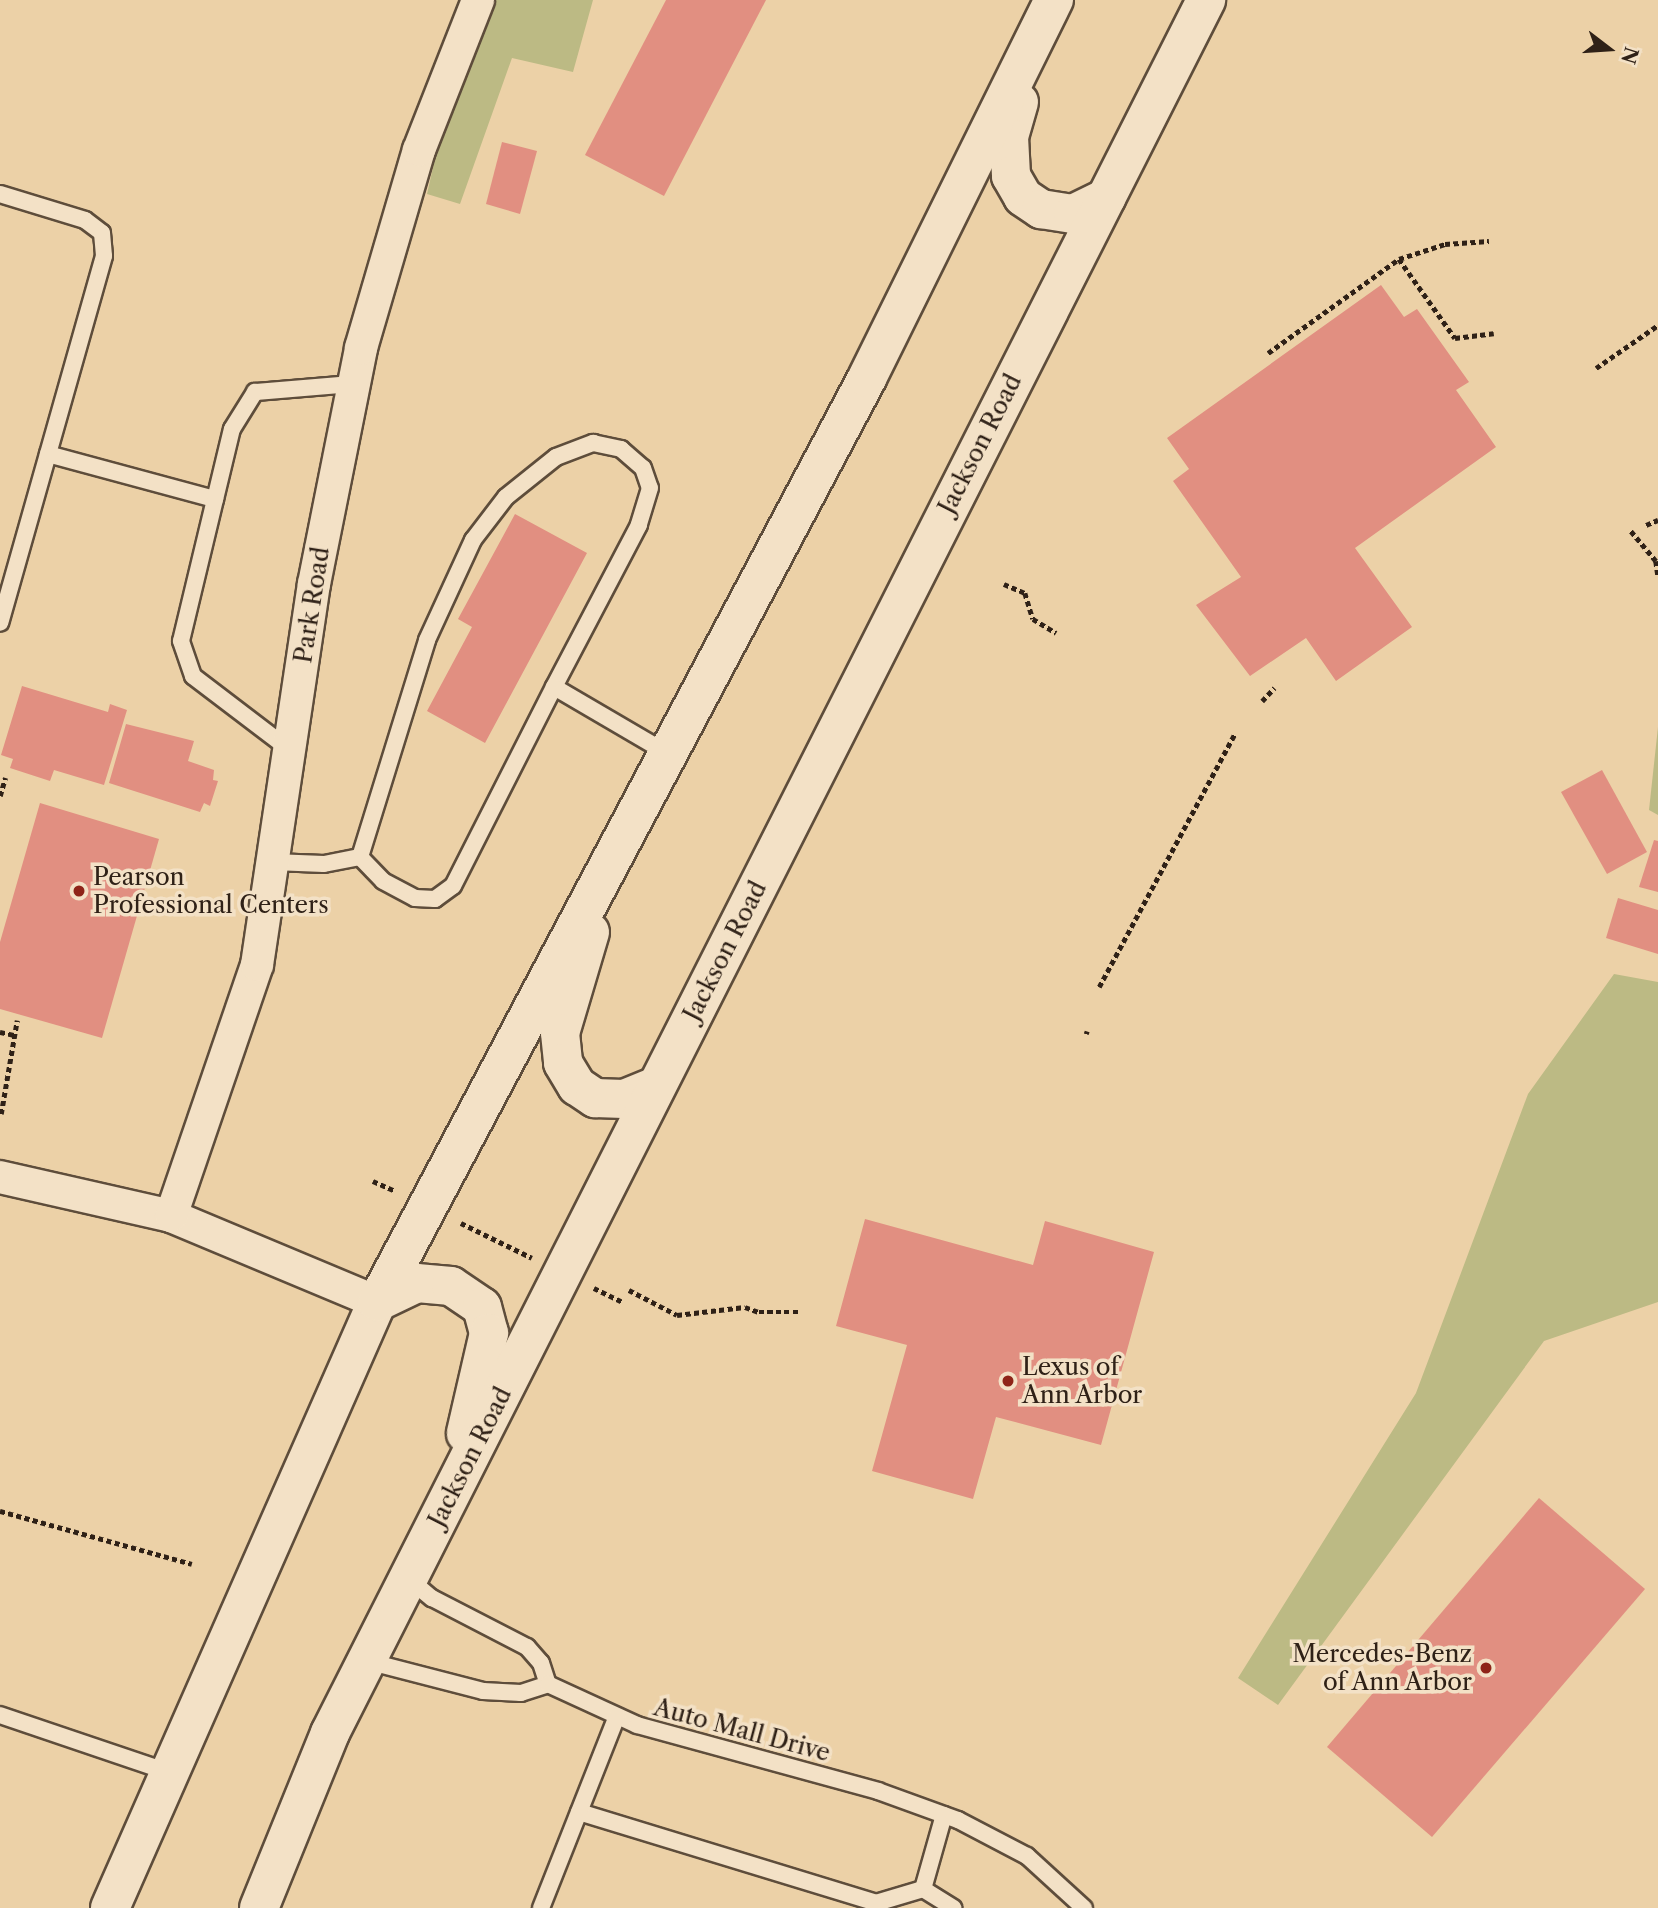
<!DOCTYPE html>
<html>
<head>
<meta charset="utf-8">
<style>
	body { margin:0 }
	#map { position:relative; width:1658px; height:1908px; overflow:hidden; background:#ecd1a7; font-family:"Libre Caslon Text",serif }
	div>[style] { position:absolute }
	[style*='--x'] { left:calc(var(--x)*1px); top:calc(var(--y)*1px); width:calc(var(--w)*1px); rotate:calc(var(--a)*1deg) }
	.green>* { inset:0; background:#bcba84 }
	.building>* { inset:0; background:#e18f81 }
	.path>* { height:4.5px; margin-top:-2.25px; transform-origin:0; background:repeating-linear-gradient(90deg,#2f2117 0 5px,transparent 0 8.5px) }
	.roads { filter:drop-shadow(2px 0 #5e4d3b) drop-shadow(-2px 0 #5e4d3b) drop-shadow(0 2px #5e4d3b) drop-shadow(0 -2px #5e4d3b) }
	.lane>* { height:16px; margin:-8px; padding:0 8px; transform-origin:8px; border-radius:8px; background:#f3e1c6 }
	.street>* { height:32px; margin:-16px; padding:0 16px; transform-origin:16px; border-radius:16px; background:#f3e1c6 }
	.secondary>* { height:38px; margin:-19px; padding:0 19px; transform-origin:19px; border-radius:19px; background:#f3e1c6 }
	.dots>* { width:19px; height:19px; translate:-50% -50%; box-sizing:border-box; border:4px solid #f3e1c6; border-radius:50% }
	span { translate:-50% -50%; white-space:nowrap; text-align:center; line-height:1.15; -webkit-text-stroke:7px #f3e1c6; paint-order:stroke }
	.street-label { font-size:24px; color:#2f2117 }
	.poi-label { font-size:24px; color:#2f2117 }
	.left { translate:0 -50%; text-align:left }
	.right { translate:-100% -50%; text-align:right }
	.north { position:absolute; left:1574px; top:14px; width:70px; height:70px; -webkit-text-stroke:5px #f3e1c6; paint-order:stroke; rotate:107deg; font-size:19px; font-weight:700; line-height:28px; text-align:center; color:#2f2117 }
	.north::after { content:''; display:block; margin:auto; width:24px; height:32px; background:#2f2117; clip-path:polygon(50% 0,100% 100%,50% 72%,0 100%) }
</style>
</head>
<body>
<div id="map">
	<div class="green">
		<div style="clip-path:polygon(471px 0,593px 0,573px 72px,512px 58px,460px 204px,427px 194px)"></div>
		<div style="clip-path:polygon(1658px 727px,1658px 815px,1649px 810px)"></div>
		<div style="clip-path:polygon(1614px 974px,1658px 982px,1658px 1302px,1544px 1341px,1278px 1705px,1238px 1678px,1416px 1393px,1528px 1094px)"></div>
	</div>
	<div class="building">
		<div style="clip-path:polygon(666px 0,766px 0,664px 196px,585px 155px)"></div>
		<div style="clip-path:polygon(502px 142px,537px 151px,520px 214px,486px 204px)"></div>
		<div style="clip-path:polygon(1381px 285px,1404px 317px,1417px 309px,1469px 382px,1456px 390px,1496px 447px,1355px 548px,1412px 627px,1336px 681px,1306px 638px,1250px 676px,1196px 605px,1241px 577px,1173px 481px,1189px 469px,1167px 438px)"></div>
		<div style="clip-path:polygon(515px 514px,587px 553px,485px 743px,427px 711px,472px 627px,458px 619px)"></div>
		<div style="clip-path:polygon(22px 686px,108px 712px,110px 704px,127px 710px,104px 785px,54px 770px,50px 781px,10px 768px,13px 759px,1px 755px)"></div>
		<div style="clip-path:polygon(126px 724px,194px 741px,188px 761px,214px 770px,213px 780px,218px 781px,210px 806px,204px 803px,200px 812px,109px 783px)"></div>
		<div style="clip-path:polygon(1602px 770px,1647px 852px,1607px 874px,1561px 792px)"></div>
		<div style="clip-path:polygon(40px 803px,159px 839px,102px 1038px,0 1009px,0 942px)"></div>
		<div style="clip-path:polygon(1654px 840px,1658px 841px,1658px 892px,1639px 887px)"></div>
		<div style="clip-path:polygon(1618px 898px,1658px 910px,1658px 954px,1606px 938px)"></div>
		<div style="clip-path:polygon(865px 1219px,1033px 1265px,1045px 1221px,1154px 1252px,1101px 1445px,996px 1417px,973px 1499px,872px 1471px,907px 1345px,836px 1326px)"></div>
		<div style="clip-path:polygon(1539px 1498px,1645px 1589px,1432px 1837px,1327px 1747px)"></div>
	</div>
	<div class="path">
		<div style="--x:1399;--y:259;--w:97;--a:54.7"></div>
		<div style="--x:1455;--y:338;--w:39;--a:-7"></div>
		<div style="--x:1268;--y:353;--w:161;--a:-35.7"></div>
		<div style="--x:1399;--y:259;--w:48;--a:-18.1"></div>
		<div style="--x:1445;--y:244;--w:44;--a:-3.9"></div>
		<div style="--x:1596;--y:368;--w:75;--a:-34.7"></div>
		<div style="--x:1646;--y:525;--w:13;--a:-23"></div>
		<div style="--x:1631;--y:531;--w:39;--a:50"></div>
		<div style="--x:1656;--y:561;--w:14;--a:82"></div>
		<div style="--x:1004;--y:584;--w:23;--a:23"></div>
		<div style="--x:1025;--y:593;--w:27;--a:73"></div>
		<div style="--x:1033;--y:619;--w:27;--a:31"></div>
		<div style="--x:1262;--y:701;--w:18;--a:-47"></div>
		<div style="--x:0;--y:796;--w:19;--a:-74"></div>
		<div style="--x:1099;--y:987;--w:288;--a:-61.8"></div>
		<div style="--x:0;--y:1032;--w:14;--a:12"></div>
		<div style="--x:1086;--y:1034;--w:3;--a:-72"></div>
		<div style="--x:1;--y:1114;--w:95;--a:-80.3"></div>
		<div style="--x:373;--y:1181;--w:24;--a:24"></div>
		<div style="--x:461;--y:1223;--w:79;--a:26.2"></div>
		<div style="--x:594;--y:1288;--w:32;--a:26"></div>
		<div style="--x:629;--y:1290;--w:54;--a:27.5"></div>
		<div style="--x:677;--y:1315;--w:68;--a:-6.7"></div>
		<div style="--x:745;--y:1307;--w:15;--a:20"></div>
		<div style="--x:759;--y:1312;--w:41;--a:0"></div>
		<div style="--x:0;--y:1511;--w:199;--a:15.4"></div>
	</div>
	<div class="roads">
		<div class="lane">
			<div style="--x:0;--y:194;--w:89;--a:17"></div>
			<div style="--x:85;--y:220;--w:21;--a:37"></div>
			<div style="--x:102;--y:233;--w:23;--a:85"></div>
			<div style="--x:104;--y:256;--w:381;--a:105.8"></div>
			<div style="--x:48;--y:454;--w:173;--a:15.1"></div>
			<div style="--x:290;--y:750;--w:122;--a:-142.7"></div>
			<div style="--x:193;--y:676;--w:37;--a:-109"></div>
			<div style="--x:181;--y:641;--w:218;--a:-76.5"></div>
			<div style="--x:232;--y:429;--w:44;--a:-58.1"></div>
			<div style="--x:255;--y:392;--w:98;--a:-4.7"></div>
			<div style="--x:360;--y:857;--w:33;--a:46"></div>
			<div style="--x:383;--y:881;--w:36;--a:28"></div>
			<div style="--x:415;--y:898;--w:20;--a:3"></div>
			<div style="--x:435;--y:899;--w:22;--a:-36"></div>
			<div style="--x:453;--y:886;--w:223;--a:-63.1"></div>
			<div style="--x:273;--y:862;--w:51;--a:2.2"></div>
			<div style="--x:324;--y:864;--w:37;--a:-11"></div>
			<div style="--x:360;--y:857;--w:227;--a:-72.8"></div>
			<div style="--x:427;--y:640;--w:110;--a:-65.3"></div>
			<div style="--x:473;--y:540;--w:54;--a:-52.5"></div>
			<div style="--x:506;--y:497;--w:64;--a:-38.7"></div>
			<div style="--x:556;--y:457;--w:40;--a:-21"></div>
			<div style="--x:593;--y:443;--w:29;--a:12"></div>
			<div style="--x:621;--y:449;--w:29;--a:41"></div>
			<div style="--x:643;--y:468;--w:21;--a:71"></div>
			<div style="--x:650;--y:488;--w:39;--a:107"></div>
			<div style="--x:639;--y:525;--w:183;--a:117.7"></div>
			<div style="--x:554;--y:687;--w:131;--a:30.3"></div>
			<div style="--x:409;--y:1579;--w:30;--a:40"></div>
			<div style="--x:432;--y:1598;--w:107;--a:27.3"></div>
			<div style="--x:527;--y:1647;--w:21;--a:49"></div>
			<div style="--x:541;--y:1663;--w:22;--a:72"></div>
			<div style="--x:367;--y:1661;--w:120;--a:14.5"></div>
			<div style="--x:483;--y:1691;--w:38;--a:3"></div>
			<div style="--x:521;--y:1693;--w:28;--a:-18"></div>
			<div style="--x:548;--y:1684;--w:98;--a:24.7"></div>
			<div style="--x:637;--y:1725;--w:250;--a:15.3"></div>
			<div style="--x:878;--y:1791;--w:85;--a:19.9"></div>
			<div style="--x:958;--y:1820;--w:78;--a:27.6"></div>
			<div style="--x:1027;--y:1856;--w:77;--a:42.4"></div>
			<div style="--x:0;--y:1715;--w:177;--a:18.7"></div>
			<div style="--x:579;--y:1812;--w:311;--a:17"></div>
			<div style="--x:876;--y:1903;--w:49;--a:-16.6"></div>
			<div style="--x:923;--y:1889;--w:36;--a:32"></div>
			<div style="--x:923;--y:1889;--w:77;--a:-74.2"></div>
			<div style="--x:541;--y:1908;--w:206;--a:-68.4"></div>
		</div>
		<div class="street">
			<div style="--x:0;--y:1177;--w:175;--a:12.8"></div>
			<div style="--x:171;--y:1216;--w:223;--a:22.7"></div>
			<div style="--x:171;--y:1216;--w:265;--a:-71.1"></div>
			<div style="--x:257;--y:965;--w:385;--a:-81.5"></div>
			<div style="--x:314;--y:584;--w:241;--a:-78.7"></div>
			<div style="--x:361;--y:348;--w:206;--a:-73.7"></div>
			<div style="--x:419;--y:150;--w:161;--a:-68.5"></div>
		</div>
		<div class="secondary">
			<div style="--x:1019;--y:102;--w:36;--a:106"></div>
			<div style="--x:1009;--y:137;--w:39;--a:87"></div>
			<div style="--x:1011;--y:176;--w:24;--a:60"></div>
			<div style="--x:1023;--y:197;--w:22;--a:34"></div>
			<div style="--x:1041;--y:209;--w:32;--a:9"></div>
			<div style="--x:1073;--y:214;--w:37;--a:-26"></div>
			<div style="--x:590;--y:932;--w:105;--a:106.5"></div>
			<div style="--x:560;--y:1033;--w:30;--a:84"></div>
			<div style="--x:563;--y:1063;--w:27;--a:59"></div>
			<div style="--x:577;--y:1086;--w:22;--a:34"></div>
			<div style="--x:595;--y:1098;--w:29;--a:2"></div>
			<div style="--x:624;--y:1099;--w:35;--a:-22"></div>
			<div style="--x:377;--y:1302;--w:44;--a:-25.4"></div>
			<div style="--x:417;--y:1283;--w:34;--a:5"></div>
			<div style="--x:451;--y:1286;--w:37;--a:34"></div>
			<div style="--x:482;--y:1307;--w:27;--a:75"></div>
			<div style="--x:489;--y:1333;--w:103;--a:103"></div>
			<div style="--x:110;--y:1908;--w:662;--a:-66.22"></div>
			<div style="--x:377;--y:1302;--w:1046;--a:-62.06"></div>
			<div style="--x:867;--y:378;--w:422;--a:-63.7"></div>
			<div style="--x:259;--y:1908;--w:189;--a:-67.9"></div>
			<div style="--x:330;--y:1733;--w:1942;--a:-63.18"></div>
		</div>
	</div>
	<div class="dots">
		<div style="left:79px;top:891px;background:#8f2418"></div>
		<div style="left:1008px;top:1381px;background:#8f2418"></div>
		<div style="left:1486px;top:1668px;background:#8f2418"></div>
	</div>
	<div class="street-label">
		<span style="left:980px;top:444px;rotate:-63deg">Jackson Road</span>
		<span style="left:312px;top:605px;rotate:-81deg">Park Road</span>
		<span style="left:725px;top:951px;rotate:-63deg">Jackson Road</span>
		<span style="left:470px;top:1457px;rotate:-63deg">Jackson Road</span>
		<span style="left:742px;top:1730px;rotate:15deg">Auto Mall Drive</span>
	</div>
	<div class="poi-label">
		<span class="left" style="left:93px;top:891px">Pearson<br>Professional Centers</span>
		<span class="left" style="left:1022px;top:1381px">Lexus of<br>Ann Arbor</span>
		<span class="right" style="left:1472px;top:1668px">Mercedes-Benz<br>of Ann Arbor</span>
	</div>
	<div class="north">N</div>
</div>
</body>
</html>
